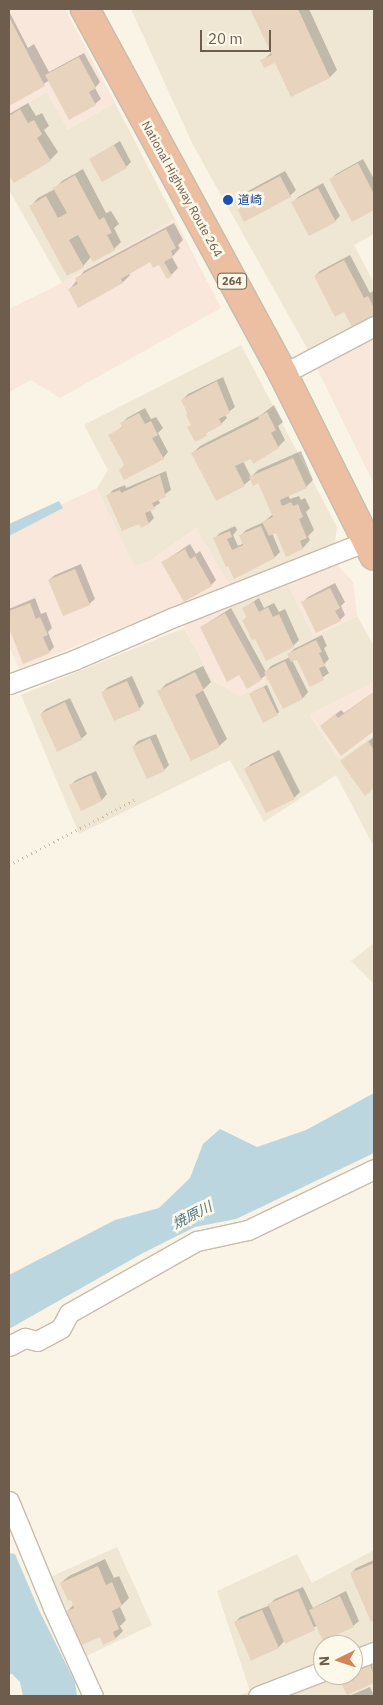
<!DOCTYPE html>
<html>
<head>
<meta charset="utf-8">
<style>
	body { margin:0 }
	#map { position:relative; width:383px; height:1705px; overflow:hidden; background:#f9f4e5; font-family:"IBM Plex Sans","Noto Sans JP",sans-serif }
	div>[style] { position:absolute }
	[style*='--x'] { left:calc(var(--x)*1px); top:calc(var(--y)*1px); width:calc(var(--w)*1px); rotate:calc(var(--a)*1deg) }
	.residential>* { inset:0; background:#f0e6d4 }
	.commercial>* { inset:0; background:#f8e7da }
	.water>* { inset:0; background:#bcd6e0 }
	.shadow>* { inset:0; background:#0003 }
	.building>* { inset:0; background:#e8d4be }
	.path>* { height:3px; margin-top:-1.5px; transform-origin:0; background:repeating-linear-gradient(90deg,#d0baa3 0 1px,transparent 0 5px) }
	.roads { filter:drop-shadow(1px 0 #c8bcac) drop-shadow(-1px 0 #c8bcac) drop-shadow(0 1px #c8bcac) drop-shadow(0 -1px #c8bcac) }
	.street>* { height:19px; margin:-9.5px; padding:0 9.5px; transform-origin:9.5px; border-radius:9.5px; background:#fff }
	.highway>* { height:28px; margin:-14px; padding:0 14px; transform-origin:14px; border-radius:14px; background:#ecbfa3 }
	.dots>* { width:14px; height:14px; translate:-50% -50%; box-sizing:border-box; border:2px solid #fcf8ea; border-radius:50% }
	span { translate:-50% -50%; white-space:nowrap; text-align:center; line-height:1.15; -webkit-text-stroke:5px #fcf8ea; paint-order:stroke }
	.shield-label span { padding:1px 4px; background:#fcf8ea; border:1px solid; border-radius:4px; -webkit-text-stroke-width:0 }
	.shield-label { font-size:11px; color:#6e5d4d; font-weight:700 }
	.street-label { font-size:12px; color:#6e5d4d }
	.transit-label { font-size:12px; color:#164399 }
	.left { translate:0 -50%; text-align:left }
	.water-label { font-size:14px; color:#4d7586; font-style:italic }
	.frame { position:absolute; inset:0; border:10px solid #6e5d4d; pointer-events:none }
	.north { position:absolute; left:313px; top:1635px; width:50px; height:50px; box-sizing:border-box; background:#fcf8ea; border:1px solid #c3baab; border-radius:50%; rotate:266deg; font-size:14px; font-weight:700; line-height:20px; text-align:center; color:#6e5d4d }
	.north::after { content:''; display:block; margin:auto; width:18px; height:22px; background:#d48458; clip-path:polygon(50% 0,100% 100%,50% 72%,0 100%) }
	.scale { position:absolute; left:200px; top:30px; width:71px; height:22px; box-sizing:border-box; border:2px solid #6e5d4d; border-top:0; padding-left:6px; font-size:15px; line-height:18px; white-space:nowrap; color:#6e5d4d; -webkit-text-stroke:4px #fcf8ea; paint-order:stroke }
</style>
</head>
<body>
<div id="map">
	<div class="residential">
		<div style="clip-path:polygon(131px 9px,374px 9px,374px 234px,354px 245px,374px 283px,374px 318px,308px 350px,193px 145px)"></div>
		<div style="clip-path:polygon(47px 92px,68px 129px,115px 103px,175px 219px,62px 283px,9px 190px,9px 114px)"></div>
		<div style="clip-path:polygon(241px 345px,337px 527px,333px 560px,313px 637px,357px 616px,374px 646px,374px 682px,310px 715px,339px 759px,374px 735px,374px 847px,336px 775px,264px 822px,230px 760px,79px 834px,21px 695px,184px 628px,214px 682px,230px 608px,196px 528px,150px 561px,134px 566px,97px 488px,108px 470px,84px 425px)"></div>
		<div style="clip-path:polygon(374px 943px,374px 984px,351px 961px)"></div>
		<div style="clip-path:polygon(117px 1547px,152px 1625px,82px 1658px,46px 1579px)"></div>
		<div style="clip-path:polygon(evenodd,374px 1550px,374px 1696px,238px 1696px,250px 1691px,217px 1591px,297px 1554px,312px 1583px,374px 1550px,323px 1645px,353px 1645px,353px 1675px,323px 1675px,323px 1645px)"></div>
	</div>
	<div class="commercial">
		<div style="clip-path:polygon(9px 9px,65px 9px,115px 103px,67px 129px,47px 92px,9px 114px)"></div>
		<div style="clip-path:polygon(175px 219px,221px 308px,60px 398px,31px 380px,9px 392px,9px 309px,62px 283px)"></div>
		<div style="clip-path:polygon(374px 334px,374px 484px,315px 365px)"></div>
		<div style="clip-path:polygon(97px 488px,134px 566px,150px 561px,196px 528px,239px 600px,230px 608px,266px 682px,240px 697px,214px 682px,173px 607px,19px 669px,9px 646px,9px 529px)"></div>
		<div style="clip-path:polygon(333px 560px,353px 582px,357px 616px,313px 637px,286px 582px)"></div>
		<div style="clip-path:polygon(374px 682px,374px 735px,339px 759px,310px 714px)"></div>
	</div>
	<div class="water">
		<div style="clip-path:polygon(59px 501px,63px 508px,9px 536px,9px 524px)"></div>
		<div style="clip-path:polygon(374px 1093px,374px 1153px,236px 1219px,195px 1227px,143px 1253px,9px 1329px,9px 1275px,115px 1220px,159px 1208px,190px 1178px,203px 1144px,220px 1129px,257px 1147px,306px 1130px)"></div>
		<div style="clip-path:polygon(9px 1553px,15px 1554px,39px 1610px,75px 1682px,77px 1696px,23px 1696px,20px 1682px,12px 1674px,9px 1674px)"></div>
	</div>
	<div class="shadow">
		<div style="clip-path:polygon(251px 9px,309px 9px,337px 70px,330px 77px,275px 61px,262px 61px,272px 52px)"></div>
		<div style="clip-path:polygon(9px 11px,28px 48px,34px 44px,49px 72px,84px 53px,100px 82px,95px 88px,101px 99px,95px 104px,50px 80px,9px 104px)"></div>
		<div style="clip-path:polygon(28px 103px,36px 116px,42px 113px,49px 126px,44px 130px,58px 152px,50px 160px,14px 181px,9px 172px,9px 114px)"></div>
		<div style="clip-path:polygon(120px 141px,131px 162px,126px 167px,91px 159px)"></div>
		<div style="clip-path:polygon(363px 159px,374px 179px,374px 209px,353px 220px,331px 179px,336px 174px)"></div>
		<div style="clip-path:polygon(83px 169px,106px 213px,111px 211px,119px 224px,114px 228px,121px 242px,114px 249px,91px 257px,83px 266px,31px 206px,38px 198px,55px 189px,62px 181px)"></div>
		<div style="clip-path:polygon(285px 171px,296px 190px,290px 196px,234px 201px,239px 196px)"></div>
		<div style="clip-path:polygon(323px 183px,340px 216px,335px 221px,293px 202px,298px 197px)"></div>
		<div style="clip-path:polygon(174px 223px,183px 240px,178px 245px,180px 248px,172px 257px,178px 268px,171px 275px,159px 263px,151px 261px,129px 273px,130px 275px,123px 282px,79px 306px,70px 289px,84px 271px)"></div>
		<div style="clip-path:polygon(350px 255px,370px 293px,373px 291px,374px 293px,374px 313px,352px 325px,344px 310px,315px 276px,320px 271px)"></div>
		<div style="clip-path:polygon(223px 377px,235px 407px,225px 415px,227px 418px,221px 424px,195px 440px,192px 424px,182px 400px,188px 394px)"></div>
		<div style="clip-path:polygon(274px 405px,283px 422px,278px 426px,285px 440px,278px 447px,243px 461px,251px 477px,258px 470px,301px 451px,313px 480px,306px 487px,288px 495px,290px 499px,299px 496px,301px 500px,305px 498px,310px 508px,306px 512px,314px 530px,308px 536px,310px 540px,303px 548px,276px 532px,272px 533px,280px 552px,275px 557px,235px 577px,214px 539px,220px 533px,235px 526px,237px 530px,233px 535px,238px 546px,244px 543px,240px 536px,246px 530px,264px 522px,273px 514px,259px 482px,251px 479px,244px 485px,193px 453px,200px 446px,261px 415px)"></div>
		<div style="clip-path:polygon(145px 408px,151px 419px,156px 417px,163px 428px,158px 433px,168px 452px,163px 458px,120px 470px,125px 465px,110px 436px,123px 426px,122px 423px,127px 418px)"></div>
		<div style="clip-path:polygon(166px 471px,171px 490px,158px 499px,160px 503px,150px 510px,154px 518px,149px 523px,140px 522px,108px 496px,113px 490px,125px 485px,126px 488px)"></div>
		<div style="clip-path:polygon(190px 544px,196px 554px,200px 551px,216px 580px,211px 585px,163px 562px)"></div>
		<div style="clip-path:polygon(81px 564px,95px 599px,89px 604px,49px 580px,55px 575px)"></div>
		<div style="clip-path:polygon(335px 583px,345px 602px,341px 606px,345px 615px,340px 620px,303px 602px,308px 597px)"></div>
		<div style="clip-path:polygon(35px 598px,41px 614px,46px 612px,52px 628px,48px 632px,54px 647px,49px 652px,23px 663px,9px 625px,9px 609px)"></div>
		<div style="clip-path:polygon(259px 598px,264px 608px,274px 603px,279px 612px,285px 609px,299px 640px,293px 646px,256px 637px,244px 620px,248px 616px,244px 608px)"></div>
		<div style="clip-path:polygon(231px 608px,266px 672px,271px 666px,290px 657px,289px 654px,294px 649px,322px 635px,327px 646px,324px 648px,329px 659px,324px 664px,329px 673px,311px 685px,297px 658px,292px 660px,308px 692px,303px 698px,283px 707px,267px 674px,261px 679px,240px 673px,201px 627px)"></div>
		<div style="clip-path:polygon(203px 666px,211px 682px,203px 690px,227px 739px,219px 746px,159px 691px,166px 684px)"></div>
		<div style="clip-path:polygon(132px 676px,144px 703px,139px 709px,102px 693px,108px 687px)"></div>
		<div style="clip-path:polygon(267px 685px,279px 712px,277px 714px,253px 692px)"></div>
		<div style="clip-path:polygon(374px 692px,374px 730px,341px 754px,321px 726px,341px 710px,344px 713px)"></div>
		<div style="clip-path:polygon(70px 698px,87px 734px,81px 739px,41px 714px,46px 709px)"></div>
		<div style="clip-path:polygon(156px 734px,169px 765px,164px 770px,133px 747px,138px 741px)"></div>
		<div style="clip-path:polygon(374px 737px,374px 787px,365px 794px,342px 761px)"></div>
		<div style="clip-path:polygon(279px 750px,300px 792px,294px 798px,246px 769px,251px 764px)"></div>
		<div style="clip-path:polygon(96px 771px,107px 794px,102px 800px,81px 809px,71px 785px,76px 780px)"></div>
		<div style="clip-path:polygon(105px 1559px,114px 1578px,119px 1576px,129px 1598px,120px 1607px,126px 1620px,120px 1626px,123px 1631px,116px 1638px,101px 1636px,67px 1612px,74px 1604px,61px 1583px,69px 1576px)"></div>
		<div style="clip-path:polygon(374px 1560px,374px 1619px,371px 1620px,351px 1574px,356px 1568px)"></div>
		<div style="clip-path:polygon(303px 1587px,313px 1608px,346px 1591px,359px 1621px,353px 1626px,317px 1626px,285px 1640px,279px 1647px,251px 1659px,235px 1623px,240px 1617px,268px 1606px,275px 1599px)"></div>
		<div style="clip-path:polygon(372px 1663px,374px 1681px,347px 1693px,341px 1679px,346px 1675px,353px 1675px,353px 1672px)"></div>
		<div style="clip-path:polygon(370px 1687px,374px 1696px,349px 1696px)"></div>
	</div>
	<div class="building">
		<div style="clip-path:polygon(250px 9px,298px 9px,330px 78px,291px 97px,275px 63px,264px 68px,260px 60px,272px 55px)"></div>
		<div style="clip-path:polygon(9px 17px,45px 86px,9px 106px)"></div>
		<div style="clip-path:polygon(79px 57px,96px 88px,89px 92px,96px 105px,69px 120px,45px 75px)"></div>
		<div style="clip-path:polygon(20px 109px,28px 123px,34px 120px,42px 134px,37px 138px,51px 161px,14px 183px,9px 175px,9px 116px)"></div>
		<div style="clip-path:polygon(114px 145px,127px 168px,102px 182px,89px 159px)"></div>
		<div style="clip-path:polygon(358px 163px,374px 194px,374px 210px,352px 222px,329px 179px)"></div>
		<div style="clip-path:polygon(75px 175px,99px 220px,104px 217px,112px 233px,107px 235px,115px 250px,93px 262px,78px 235px,69px 240px,84px 267px,67px 276px,29px 206px,46px 196px,58px 218px,67px 213px,53px 188px)"></div>
		<div style="clip-path:polygon(280px 176px,291px 197px,244px 222px,233px 201px)"></div>
		<div style="clip-path:polygon(318px 188px,336px 222px,309px 236px,291px 202px)"></div>
		<div style="clip-path:polygon(166px 229px,176px 248px,171px 251px,173px 257px,164px 262px,172px 276px,167px 279px,159px 265px,153px 268px,150px 262px,121px 279px,123px 283px,78px 308px,68px 289px,78px 284px,75px 278px)"></div>
		<div style="clip-path:polygon(344px 260px,364px 298px,368px 296px,374px 308px,374px 315px,352px 327px,344px 312px,335px 317px,314px 276px)"></div>
		<div style="clip-path:polygon(217px 381px,230px 413px,219px 419px,222px 425px,206px 433px,207px 436px,195px 442px,187px 427px,191px 425px,186px 415px,188px 414px,181px 400px)"></div>
		<div style="clip-path:polygon(267px 412px,276px 430px,271px 433px,279px 448px,253px 464px,251px 459px,235px 466px,245px 486px,216px 501px,191px 453px,259px 419px,258px 417px)"></div>
		<div style="clip-path:polygon(139px 413px,145px 424px,151px 421px,158px 435px,152px 438px,164px 459px,124px 480px,119px 470px,125px 466px,108px 435px,123px 427px,120px 423px)"></div>
		<div style="clip-path:polygon(293px 458px,307px 488px,280px 500px,282px 506px,291px 502px,293px 506px,298px 504px,303px 517px,299px 519px,307px 538px,300px 541px,303px 549px,286px 557px,276px 533px,269px 536px,262px 522px,273px 517px,258px 483px,253px 486px,249px 477px)"></div>
		<div style="clip-path:polygon(160px 475px,166px 497px,152px 503px,155px 509px,145px 513px,149px 524px,141px 528px,139px 524px,122px 531px,106px 495px,120px 490px,121px 493px)"></div>
		<div style="clip-path:polygon(261px 526px,275px 558px,234px 579px,228px 566px,226px 567px,213px 538px,230px 531px,232px 537px,227px 539px,232px 550px,243px 545px,239px 535px)"></div>
		<div style="clip-path:polygon(185px 549px,190px 559px,195px 556px,212px 586px,184px 602px,161px 562px)"></div>
		<div style="clip-path:polygon(75px 569px,90px 605px,63px 616px,48px 580px)"></div>
		<div style="clip-path:polygon(330px 588px,340px 608px,335px 611px,341px 621px,316px 633px,301px 602px)"></div>
		<div style="clip-path:polygon(254px 602px,259px 612px,268px 607px,273px 617px,279px 614px,294px 647px,266px 661px,255px 639px,252px 640px,242px 620px,247px 618px,242px 608px)"></div>
		<div style="clip-path:polygon(30px 603px,36px 619px,40px 617px,48px 635px,43px 637px,50px 653px,23px 664px,9px 628px,9px 611px)"></div>
		<div style="clip-path:polygon(225px 613px,262px 680px,247px 689px,239px 675px,227px 682px,200px 627px)"></div>
		<div style="clip-path:polygon(316px 640px,322px 652px,319px 653px,325px 666px,319px 668px,324px 680px,310px 687px,297px 660px,291px 662px,287px 654px)"></div>
		<div style="clip-path:polygon(285px 661px,303px 699px,283px 709px,264px 672px)"></div>
		<div style="clip-path:polygon(195px 672px,204px 690px,195px 695px,220px 747px,191px 761px,157px 691px)"></div>
		<div style="clip-path:polygon(127px 681px,140px 710px,114px 721px,101px 692px)"></div>
		<div style="clip-path:polygon(264px 687px,278px 715px,263px 723px,249px 694px)"></div>
		<div style="clip-path:polygon(374px 692px,374px 731px,341px 756px,320px 726px,335px 714px,338px 718px)"></div>
		<div style="clip-path:polygon(65px 702px,82px 740px,57px 752px,40px 714px)"></div>
		<div style="clip-path:polygon(150px 738px,165px 771px,147px 779px,132px 747px)"></div>
		<div style="clip-path:polygon(368px 741px,374px 750px,374px 788px,365px 796px,340px 761px)"></div>
		<div style="clip-path:polygon(273px 755px,295px 799px,266px 813px,244px 769px)"></div>
		<div style="clip-path:polygon(91px 775px,102px 801px,81px 811px,69px 785px)"></div>
		<div style="clip-path:polygon(374px 1563px,374px 1620px,371px 1622px,350px 1573px)"></div>
		<div style="clip-path:polygon(98px 1566px,106px 1585px,112px 1582px,122px 1606px,112px 1611px,119px 1629px,113px 1632px,116px 1639px,103px 1645px,100px 1637px,80px 1646px,65px 1612px,74px 1608px,71px 1600px,68px 1601px,60px 1583px)"></div>
		<div style="clip-path:polygon(298px 1591px,315px 1630px,285px 1644px,268px 1604px)"></div>
		<div style="clip-path:polygon(340px 1596px,354px 1627px,323px 1641px,309px 1610px)"></div>
		<div style="clip-path:polygon(262px 1610px,279px 1648px,251px 1661px,234px 1622px)"></div>
		<div style="clip-path:polygon(370px 1665px,374px 1675px,374px 1683px,347px 1695px,339px 1678px,353px 1675px,353px 1672px)"></div>
	</div>
	<div class="path">
		<div style="--x:9;--y:865;--w:145;--a:-27.4"></div>
	</div>
	<div class="roads">
		<div class="street">
			<div style="--x:283;--y:374;--w:103;--a:-27.8"></div>
			<div style="--x:9;--y:684;--w:69;--a:-20.3"></div>
			<div style="--x:74;--y:660;--w:109;--a:-23.3"></div>
			<div style="--x:174;--y:617;--w:207;--a:-21.5"></div>
			<div style="--x:9;--y:1346;--w:18;--a:-27"></div>
			<div style="--x:25;--y:1338;--w:12;--a:14"></div>
			<div style="--x:37;--y:1341;--w:27;--a:-28"></div>
			<div style="--x:61;--y:1328;--w:17;--a:-62"></div>
			<div style="--x:69;--y:1313;--w:147;--a:-29.4"></div>
			<div style="--x:197;--y:1241;--w:52;--a:-12.2"></div>
			<div style="--x:248;--y:1230;--w:140;--a:-25.8"></div>
			<div style="--x:9;--y:1501;--w:116;--a:67.6"></div>
			<div style="--x:53;--y:1608;--w:97;--a:65.6"></div>
			<div style="--x:353;--y:1660;--w:22;--a:-21"></div>
			<div style="--x:258;--y:1696;--w:70;--a:-21"></div>
		</div>
		<div class="highway">
			<div style="--x:85;--y:9;--w:415;--a:61.5"></div>
			<div style="--x:283;--y:374;--w:203;--a:63.4"></div>
		</div>
	</div>
	<div class="dots">
		<div style="left:228px;top:200px;background:#1a4fb4"></div>
	</div>
	<div class="shield-label">
		<span style="left:232px;top:281px">264</span>
	</div>
	<div class="street-label">
		<span style="left:182px;top:189px;rotate:61deg">National Highway Route 264</span>
	</div>
	<div class="transit-label">
		<span class="left" style="left:238px;top:200px">道崎</span>
	</div>
	<div class="water-label">
		<span style="left:192px;top:1215px;rotate:-27deg">焼原川</span>
	</div>
	<div class="frame"></div>
	<div class="north">N</div>
	<div class="scale">20 m</div>
</div>
</body>
</html>
